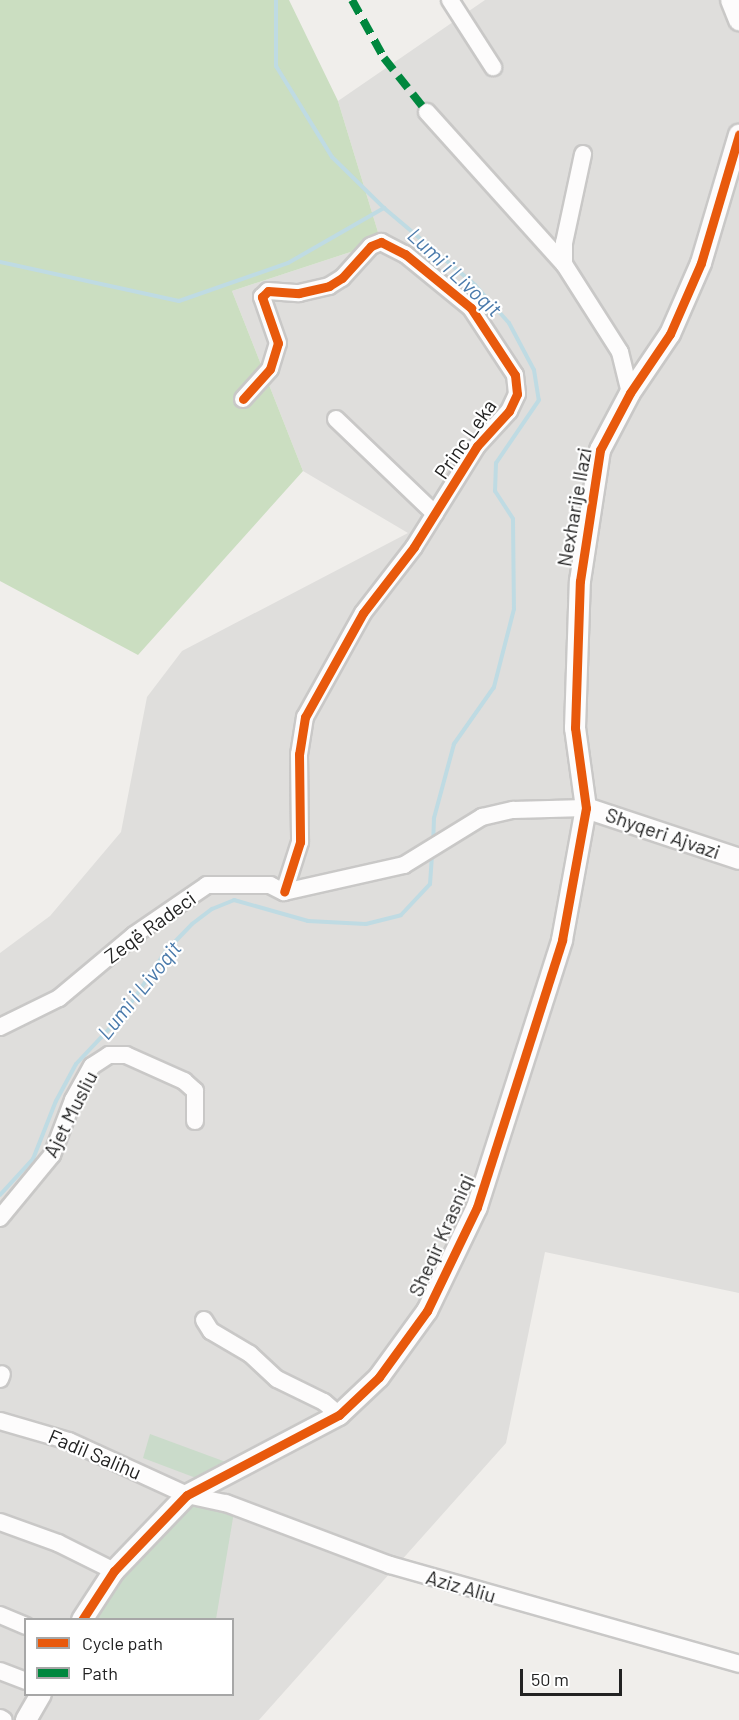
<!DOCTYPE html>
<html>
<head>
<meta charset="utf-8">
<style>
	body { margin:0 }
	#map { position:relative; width:739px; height:1720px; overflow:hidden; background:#f0eeeb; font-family:Barlow,sans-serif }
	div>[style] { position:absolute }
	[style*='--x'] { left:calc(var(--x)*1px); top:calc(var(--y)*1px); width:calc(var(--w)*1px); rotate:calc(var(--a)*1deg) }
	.residential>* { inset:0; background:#dfdedc }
	.forest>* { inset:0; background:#cbdec1 }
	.cemetery>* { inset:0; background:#cadbca }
	.stream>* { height:4px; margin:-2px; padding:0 2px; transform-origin:2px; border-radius:2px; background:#bfdbe3 }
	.roads { filter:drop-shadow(2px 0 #c9c8c7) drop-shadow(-2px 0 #c9c8c7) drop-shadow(0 2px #c9c8c7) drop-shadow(0 -2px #c9c8c7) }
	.minor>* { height:16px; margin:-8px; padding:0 8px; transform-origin:8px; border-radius:8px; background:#fdfcfc }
	.tertiary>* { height:20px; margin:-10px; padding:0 10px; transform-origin:10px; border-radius:10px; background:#fdfcfc }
	.quiet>* { height:8px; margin-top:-4px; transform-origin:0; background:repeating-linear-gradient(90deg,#00873e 0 15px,transparent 0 23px) }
	.cycleway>* { height:9px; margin:-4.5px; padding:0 4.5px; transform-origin:4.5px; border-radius:4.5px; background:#e8590c }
	span { translate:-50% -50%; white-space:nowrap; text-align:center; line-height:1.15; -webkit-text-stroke:4.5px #fff; paint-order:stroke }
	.street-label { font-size:20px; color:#222 }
	.water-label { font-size:21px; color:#4a7aab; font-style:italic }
	.legend { position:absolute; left:24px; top:1618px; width:210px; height:78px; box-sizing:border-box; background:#fff; border:2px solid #a7a7a7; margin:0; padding:8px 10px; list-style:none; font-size:18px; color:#222 }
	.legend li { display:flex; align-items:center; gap:12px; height:30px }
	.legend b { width:30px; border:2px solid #a7a7a7 }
	.scale { position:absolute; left:520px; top:1669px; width:102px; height:27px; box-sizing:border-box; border:3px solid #222; border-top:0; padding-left:8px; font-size:18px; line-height:21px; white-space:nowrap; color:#222; -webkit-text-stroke:4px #fff; paint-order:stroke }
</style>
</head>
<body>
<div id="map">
	<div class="residential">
		<div style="clip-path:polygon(evenodd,485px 0,739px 0,739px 1293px,545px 1252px,506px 1443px,259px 1720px,0 1720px,0 953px,50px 916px,121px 832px,147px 697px,182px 651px,408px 533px,303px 471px,232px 291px,381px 242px,338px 101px,485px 0,26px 1620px,232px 1620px,232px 1694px,26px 1694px,26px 1620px)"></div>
	</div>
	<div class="forest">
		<div style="clip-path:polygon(0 0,289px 0,338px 101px,381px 242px,232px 291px,303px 471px,138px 655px,0 581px)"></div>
	</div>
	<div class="cemetery">
		<div style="clip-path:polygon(150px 1434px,234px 1465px,204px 1481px,143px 1458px)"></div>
		<div style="clip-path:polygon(195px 1502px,234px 1512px,216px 1619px,96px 1620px,144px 1548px)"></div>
	</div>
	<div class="stream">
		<div style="--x:276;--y:0;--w:66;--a:90"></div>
		<div style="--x:276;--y:66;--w:107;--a:58.4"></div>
		<div style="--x:332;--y:157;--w:73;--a:44.4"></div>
		<div style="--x:384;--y:208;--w:119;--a:40.2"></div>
		<div style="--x:475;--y:285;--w:51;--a:48.2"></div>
		<div style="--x:509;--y:323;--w:53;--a:62"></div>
		<div style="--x:534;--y:370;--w:30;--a:81"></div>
		<div style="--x:539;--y:400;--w:76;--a:124.3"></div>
		<div style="--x:496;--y:463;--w:28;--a:92"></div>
		<div style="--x:495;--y:491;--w:33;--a:57"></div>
		<div style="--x:513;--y:519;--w:90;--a:89.4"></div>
		<div style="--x:514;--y:609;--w:81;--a:104.4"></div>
		<div style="--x:494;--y:687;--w:70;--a:125.1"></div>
		<div style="--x:454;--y:744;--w:77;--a:105.1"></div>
		<div style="--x:434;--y:818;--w:23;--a:92"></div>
		<div style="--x:0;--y:262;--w:183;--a:12.3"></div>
		<div style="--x:179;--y:301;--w:115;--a:-19.2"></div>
		<div style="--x:288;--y:263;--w:111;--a:-29.8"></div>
		<div style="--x:0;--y:1195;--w:49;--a:-47.5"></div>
		<div style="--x:33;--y:1159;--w:62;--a:-68.4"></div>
		<div style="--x:56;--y:1101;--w:42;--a:-61.6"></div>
		<div style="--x:76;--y:1064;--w:71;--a:-46.7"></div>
		<div style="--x:125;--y:1012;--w:73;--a:-56.1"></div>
		<div style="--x:166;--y:951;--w:37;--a:-46"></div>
		<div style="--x:192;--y:924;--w:25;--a:-37"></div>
		<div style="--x:212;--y:909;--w:24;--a:-22"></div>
		<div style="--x:234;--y:900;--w:77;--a:15.8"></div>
		<div style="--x:308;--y:921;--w:58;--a:3"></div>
		<div style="--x:366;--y:924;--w:36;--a:-14"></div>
		<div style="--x:401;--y:915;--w:42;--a:-46.9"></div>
		<div style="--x:430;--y:884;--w:30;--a:-86"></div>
	</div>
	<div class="roads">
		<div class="minor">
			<div style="--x:450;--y:0;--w:80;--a:57.3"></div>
			<div style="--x:427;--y:112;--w:205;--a:48"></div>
			<div style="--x:564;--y:264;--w:104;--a:57.5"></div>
			<div style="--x:620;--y:352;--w:42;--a:76.3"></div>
			<div style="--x:564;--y:264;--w:21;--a:-90"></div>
			<div style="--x:564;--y:243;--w:91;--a:-77.9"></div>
			<div style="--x:243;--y:399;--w:40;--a:-48"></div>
			<div style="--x:270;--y:369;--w:27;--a:-73"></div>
			<div style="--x:278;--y:343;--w:49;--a:-109.2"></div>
			<div style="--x:262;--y:297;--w:8;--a:-45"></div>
			<div style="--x:268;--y:291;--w:31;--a:4"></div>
			<div style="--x:299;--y:293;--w:31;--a:-13"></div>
			<div style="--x:329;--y:286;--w:15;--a:-32"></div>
			<div style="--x:342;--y:278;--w:43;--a:-47.8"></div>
			<div style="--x:371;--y:246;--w:11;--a:-22"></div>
			<div style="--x:381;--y:242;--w:27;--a:27"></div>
			<div style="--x:405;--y:254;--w:85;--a:39.3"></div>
			<div style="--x:471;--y:308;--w:80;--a:56.7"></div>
			<div style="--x:515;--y:375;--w:19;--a:84"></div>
			<div style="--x:517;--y:394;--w:19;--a:115"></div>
			<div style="--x:509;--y:411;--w:47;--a:132.4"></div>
			<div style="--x:477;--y:446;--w:119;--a:122"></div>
			<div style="--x:414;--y:547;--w:83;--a:127.7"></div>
			<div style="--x:363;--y:613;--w:119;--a:119.1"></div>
			<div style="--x:305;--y:717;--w:37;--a:99"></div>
			<div style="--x:299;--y:754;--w:88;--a:89.3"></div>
			<div style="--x:300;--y:842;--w:52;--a:107.7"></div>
			<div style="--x:336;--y:419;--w:137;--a:43.8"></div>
			<div style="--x:0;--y:1027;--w:66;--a:-26.2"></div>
			<div style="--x:59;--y:998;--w:98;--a:-40"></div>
			<div style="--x:134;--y:935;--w:88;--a:-34.4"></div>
			<div style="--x:207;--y:885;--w:63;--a:0"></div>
			<div style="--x:270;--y:885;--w:16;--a:27"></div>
			<div style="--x:284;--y:892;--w:123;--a:-12.7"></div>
			<div style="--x:404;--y:865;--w:92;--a:-31.6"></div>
			<div style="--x:482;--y:817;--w:32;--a:-13"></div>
			<div style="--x:513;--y:810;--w:73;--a:-1.6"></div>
			<div style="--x:0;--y:1218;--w:82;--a:-50.5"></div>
			<div style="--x:52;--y:1155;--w:59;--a:-69.1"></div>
			<div style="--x:73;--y:1100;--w:39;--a:-61"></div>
			<div style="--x:92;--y:1066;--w:20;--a:-33"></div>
			<div style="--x:109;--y:1055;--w:17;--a:0"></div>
			<div style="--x:126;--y:1055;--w:64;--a:24.1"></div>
			<div style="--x:184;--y:1081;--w:15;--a:42"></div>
			<div style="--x:195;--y:1091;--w:30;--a:90"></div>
			<div style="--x:204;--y:1320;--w:13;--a:58"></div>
			<div style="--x:211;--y:1331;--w:45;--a:30.5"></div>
			<div style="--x:250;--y:1354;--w:37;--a:43"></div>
			<div style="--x:277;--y:1379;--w:52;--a:26.1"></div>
			<div style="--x:324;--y:1402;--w:20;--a:41"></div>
			<div style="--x:0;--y:1379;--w:5;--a:-68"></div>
			<div style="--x:0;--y:1421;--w:72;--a:16.2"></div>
			<div style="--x:69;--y:1441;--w:130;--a:24.6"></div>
			<div style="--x:187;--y:1495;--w:40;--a:12"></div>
			<div style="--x:226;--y:1503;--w:175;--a:20.7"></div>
			<div style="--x:390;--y:1565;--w:363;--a:15.8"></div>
			<div style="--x:0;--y:1522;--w:62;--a:19.9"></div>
			<div style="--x:58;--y:1543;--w:63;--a:26.6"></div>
			<div style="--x:0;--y:1615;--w:28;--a:23"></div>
			<div style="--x:0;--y:1671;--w:28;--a:21"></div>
			<div style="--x:0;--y:1718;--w:4;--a:27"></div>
		</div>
		<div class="tertiary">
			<div style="--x:731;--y:0;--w:22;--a:68"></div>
			<div style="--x:586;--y:808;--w:161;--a:18.4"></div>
			<div style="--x:82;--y:1620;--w:59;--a:-56.9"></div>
			<div style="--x:114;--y:1571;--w:105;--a:-46.2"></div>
			<div style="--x:187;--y:1495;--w:172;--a:-27.8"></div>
			<div style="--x:339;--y:1415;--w:55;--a:-43.5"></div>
			<div style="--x:379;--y:1377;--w:82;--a:-54"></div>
			<div style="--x:427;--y:1311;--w:115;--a:-64.3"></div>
			<div style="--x:477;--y:1207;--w:280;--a:-72.3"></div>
			<div style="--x:562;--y:940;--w:134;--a:-79.7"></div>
			<div style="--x:586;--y:808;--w:81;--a:-97.8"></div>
			<div style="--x:575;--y:728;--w:147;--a:-88.1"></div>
			<div style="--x:580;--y:581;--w:133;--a:-81.3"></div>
			<div style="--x:600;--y:450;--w:64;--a:-62.2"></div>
			<div style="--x:630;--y:393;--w:71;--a:-55.9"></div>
			<div style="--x:670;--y:334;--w:77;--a:-66.4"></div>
			<div style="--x:701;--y:263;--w:134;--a:-73.5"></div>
			<div style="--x:26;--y:1720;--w:30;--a:-60"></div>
		</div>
	</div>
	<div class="quiet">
		<div style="--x:352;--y:0;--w:66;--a:61.1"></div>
		<div style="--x:384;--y:58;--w:69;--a:51.5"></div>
	</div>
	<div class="cycleway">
		<div style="--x:243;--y:399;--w:40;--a:-48"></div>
		<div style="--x:270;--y:369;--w:27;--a:-73"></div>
		<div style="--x:278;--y:343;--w:49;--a:-109.2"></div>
		<div style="--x:262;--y:297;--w:8;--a:-45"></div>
		<div style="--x:268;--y:291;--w:31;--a:4"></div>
		<div style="--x:299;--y:293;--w:31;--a:-13"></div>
		<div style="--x:329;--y:286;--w:15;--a:-32"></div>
		<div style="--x:342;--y:278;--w:43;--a:-47.8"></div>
		<div style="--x:371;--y:246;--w:11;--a:-22"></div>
		<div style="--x:381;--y:242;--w:27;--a:27"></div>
		<div style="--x:405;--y:254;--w:85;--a:39.3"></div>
		<div style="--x:471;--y:308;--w:80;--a:56.7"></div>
		<div style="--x:515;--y:375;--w:19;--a:84"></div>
		<div style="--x:517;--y:394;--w:19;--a:115"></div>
		<div style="--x:509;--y:411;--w:47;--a:132.4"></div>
		<div style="--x:477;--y:446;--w:119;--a:122"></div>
		<div style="--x:414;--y:547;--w:83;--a:127.7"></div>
		<div style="--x:363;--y:613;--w:119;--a:119.1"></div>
		<div style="--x:305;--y:717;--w:37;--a:99"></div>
		<div style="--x:299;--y:754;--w:88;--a:89.3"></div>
		<div style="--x:300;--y:842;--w:52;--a:107.7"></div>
		<div style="--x:82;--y:1620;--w:59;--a:-56.9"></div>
		<div style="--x:114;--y:1571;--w:105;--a:-46.2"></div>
		<div style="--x:187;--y:1495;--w:172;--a:-27.8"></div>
		<div style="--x:339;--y:1415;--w:55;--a:-43.5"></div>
		<div style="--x:379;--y:1377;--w:82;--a:-54"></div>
		<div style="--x:427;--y:1311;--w:115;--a:-64.3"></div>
		<div style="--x:477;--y:1207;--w:280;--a:-72.3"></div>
		<div style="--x:562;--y:940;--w:134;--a:-79.7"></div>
		<div style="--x:586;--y:808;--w:81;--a:-97.8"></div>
		<div style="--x:575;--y:728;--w:147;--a:-88.1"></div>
		<div style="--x:580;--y:581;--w:133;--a:-81.3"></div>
		<div style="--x:600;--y:450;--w:64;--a:-62.2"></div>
		<div style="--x:630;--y:393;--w:71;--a:-55.9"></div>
		<div style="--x:670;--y:334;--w:77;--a:-66.4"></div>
		<div style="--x:701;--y:263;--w:134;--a:-73.5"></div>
	</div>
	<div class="street-label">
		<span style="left:465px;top:439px;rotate:-55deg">Princ Leka</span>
		<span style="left:574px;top:507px;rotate:-80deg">Nexharije Ilazi</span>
		<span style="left:663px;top:833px;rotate:19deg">Shyqeri Ajvazi</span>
		<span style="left:150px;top:927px;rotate:-36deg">Zeqë Radeci</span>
		<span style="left:70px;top:1114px;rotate:-63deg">Ajet Musliu</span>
		<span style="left:441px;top:1235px;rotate:-66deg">Sheqir Krasniqi</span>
		<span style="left:95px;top:1454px;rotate:23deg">Fadil Salihu</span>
		<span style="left:461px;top:1586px;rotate:16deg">Aziz Aliu</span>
	</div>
	<div class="water-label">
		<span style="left:455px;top:272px;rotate:43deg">Lumi i Livoqit</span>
		<span style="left:139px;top:990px;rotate:-51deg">Lumi i Livoqit</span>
	</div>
	<ul class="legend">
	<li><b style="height:8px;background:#e8590c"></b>Cycle path</li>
	<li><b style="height:8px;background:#00873e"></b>Path</li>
	</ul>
	<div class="scale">50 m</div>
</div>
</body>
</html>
